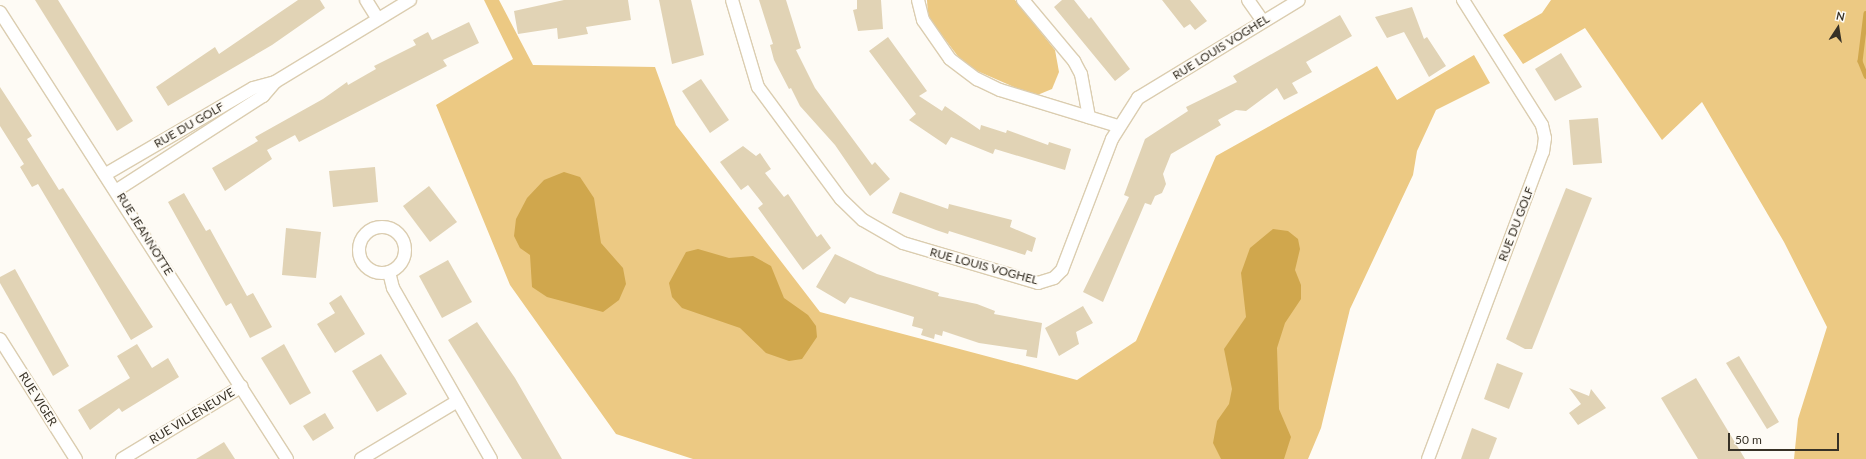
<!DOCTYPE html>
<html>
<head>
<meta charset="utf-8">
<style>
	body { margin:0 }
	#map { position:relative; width:1866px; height:459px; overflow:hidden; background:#fefbf5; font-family:Lato,sans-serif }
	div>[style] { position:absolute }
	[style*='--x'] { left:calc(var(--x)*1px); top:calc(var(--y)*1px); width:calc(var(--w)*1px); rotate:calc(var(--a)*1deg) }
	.green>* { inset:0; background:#ecc983 }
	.water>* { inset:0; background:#d0a74d }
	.stream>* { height:4.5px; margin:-2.25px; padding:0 2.25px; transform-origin:2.25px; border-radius:2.25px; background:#d0a74d }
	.building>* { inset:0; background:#e1d3b5 }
	.roads { filter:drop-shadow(1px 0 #dbcdb0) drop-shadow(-1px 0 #dbcdb0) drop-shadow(0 1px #dbcdb0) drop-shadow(0 -1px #dbcdb0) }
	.street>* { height:12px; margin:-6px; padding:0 6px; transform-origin:6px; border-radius:6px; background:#fff }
	.street>.ring { margin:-6px; padding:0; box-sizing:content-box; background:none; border:12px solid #fff; border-radius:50% }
	span { translate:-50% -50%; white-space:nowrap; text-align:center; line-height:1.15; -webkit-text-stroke:4px #fefbf5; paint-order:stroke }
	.street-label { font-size:12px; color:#373126 }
	.north { position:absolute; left:1818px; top:8px; width:40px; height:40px; -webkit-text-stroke:3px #fefbf5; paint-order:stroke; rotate:12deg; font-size:11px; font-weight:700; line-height:16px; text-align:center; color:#373126 }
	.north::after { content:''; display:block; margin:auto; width:14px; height:18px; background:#373126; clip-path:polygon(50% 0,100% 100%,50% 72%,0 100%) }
	.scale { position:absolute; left:1728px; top:433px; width:111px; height:18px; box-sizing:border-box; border:2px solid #373126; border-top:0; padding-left:5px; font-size:12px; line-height:14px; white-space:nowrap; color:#373126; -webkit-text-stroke:3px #fefbf5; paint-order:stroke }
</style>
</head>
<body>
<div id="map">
	<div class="green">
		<div style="clip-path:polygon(484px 0,499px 0,533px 65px,655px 67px,676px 125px,820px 312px,1077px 380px,1136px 341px,1216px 156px,1377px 66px,1397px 100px,1474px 55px,1490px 83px,1436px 110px,1417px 151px,1413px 175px,1350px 309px,1321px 428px,1308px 459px,693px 459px,616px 434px,510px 285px,436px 105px,513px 59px)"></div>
		<div style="clip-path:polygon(927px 0,1015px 0,1055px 50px,1059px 72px,1052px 89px,1035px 96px,975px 70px,960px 59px,928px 17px)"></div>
		<div style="clip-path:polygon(1551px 0,1866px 0,1866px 459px,1794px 459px,1798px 419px,1827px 327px,1784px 242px,1702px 102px,1662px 140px,1585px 28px,1523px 64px,1503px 35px,1542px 13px)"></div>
	</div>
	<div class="water">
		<div style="clip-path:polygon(564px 172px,580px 177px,594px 198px,601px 243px,623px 268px,626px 284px,619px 300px,603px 312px,547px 297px,532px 287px,530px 255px,520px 248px,514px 236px,516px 219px,527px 198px,544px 180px)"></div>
		<div style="clip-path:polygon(1273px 229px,1288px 231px,1298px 239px,1300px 249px,1295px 270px,1301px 285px,1301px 299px,1285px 323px,1277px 348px,1279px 409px,1291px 437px,1284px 459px,1221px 459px,1213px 443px,1217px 421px,1229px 404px,1232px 389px,1224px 349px,1246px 317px,1241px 273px,1250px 248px)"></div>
		<div style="clip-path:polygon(698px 249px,729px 258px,753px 256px,771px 266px,784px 298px,808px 315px,816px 326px,817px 337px,802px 359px,789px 361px,766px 353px,740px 328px,682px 308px,672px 297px,669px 283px,686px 252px)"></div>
	</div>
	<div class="stream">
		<div style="--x:1866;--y:13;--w:48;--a:97.1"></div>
		<div style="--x:1860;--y:61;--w:16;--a:68"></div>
	</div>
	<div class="building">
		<div style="clip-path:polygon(35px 0,58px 0,133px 121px,117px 131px)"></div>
		<div style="clip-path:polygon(298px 0,320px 0,325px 8px,272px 45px,168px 106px,156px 87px,215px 47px,219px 54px)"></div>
		<div style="clip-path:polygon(564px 0,628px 0,631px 20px,586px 27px,588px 34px,558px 39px,557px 28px,518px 34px,514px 11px)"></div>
		<div style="clip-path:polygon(659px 0,691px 0,704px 55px,672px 64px)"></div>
		<div style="clip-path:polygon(759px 0,786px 0,801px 48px,796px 50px,815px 88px,872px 165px,875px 162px,890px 179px,870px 196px,835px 145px,800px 106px,791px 88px,789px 89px,774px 60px,770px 45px,773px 44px)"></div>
		<div style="clip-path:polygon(857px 0,881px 0,883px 29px,858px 31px,853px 10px,857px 9px)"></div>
		<div style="clip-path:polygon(1062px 0,1074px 0,1089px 19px,1091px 17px,1130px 69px,1115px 81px,1054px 7px)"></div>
		<div style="clip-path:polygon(1162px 0,1190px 0,1207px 21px,1195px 30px,1190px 24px,1184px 28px)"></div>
		<div style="clip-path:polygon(1412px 7px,1424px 39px,1427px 37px,1446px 66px,1429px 77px,1404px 32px,1387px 38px,1375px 17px)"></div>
		<div style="clip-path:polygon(1340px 15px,1352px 36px,1306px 62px,1312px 72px,1292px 83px,1298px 93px,1284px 100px,1277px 88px,1246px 111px,1236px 110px,1218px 120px,1221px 125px,1171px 154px,1163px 174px,1166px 184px,1162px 193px,1155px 196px,1151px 205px,1145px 203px,1103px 302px,1083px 292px,1129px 197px,1124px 195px,1145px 139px,1188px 111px,1186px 107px,1237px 82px,1233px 76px)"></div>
		<div style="clip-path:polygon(469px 22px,479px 43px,443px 60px,447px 66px,299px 142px,295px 135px,267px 150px,272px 159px,225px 191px,212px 168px,258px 141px,255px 137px,323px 99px,347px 82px,348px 85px,376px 69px,374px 66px,416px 45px,413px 40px,428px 32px,432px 40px)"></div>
		<div style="clip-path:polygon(888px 37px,927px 91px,919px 96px,942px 111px,945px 106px,980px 130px,981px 125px,1006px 133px,1007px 130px,1048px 145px,1049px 142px,1071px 149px,1065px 170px,995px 149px,993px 154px,951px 137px,946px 145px,909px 120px,916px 114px,869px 51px)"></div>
		<div style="clip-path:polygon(1561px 53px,1582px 87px,1555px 101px,1535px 69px)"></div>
		<div style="clip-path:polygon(701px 79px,729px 120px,710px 133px,682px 91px)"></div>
		<div style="clip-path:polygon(0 87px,32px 136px,27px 139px,59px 190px,63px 188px,153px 327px,131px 340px,38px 184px,32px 187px,20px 167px,24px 164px,0 126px)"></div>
		<div style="clip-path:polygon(1598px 118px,1602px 163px,1573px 165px,1569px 120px)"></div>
		<div style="clip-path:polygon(743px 146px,756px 156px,760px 153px,771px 169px,765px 173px,784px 197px,788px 194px,817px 237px,821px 234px,831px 248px,803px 270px,758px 208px,763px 204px,748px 185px,741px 190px,720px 162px)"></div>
		<div style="clip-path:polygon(375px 167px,378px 202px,333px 207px,329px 171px)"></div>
		<div style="clip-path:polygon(429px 186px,457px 222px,430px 242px,403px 206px)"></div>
		<div style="clip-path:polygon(1566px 188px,1592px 198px,1532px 349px,1525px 349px,1506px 339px)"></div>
		<div style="clip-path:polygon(900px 192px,948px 209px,949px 204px,1012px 220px,1010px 227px,1036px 238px,1032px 252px,1027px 250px,1025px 255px,949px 231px,948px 234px,936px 230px,892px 213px)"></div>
		<div style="clip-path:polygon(184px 193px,206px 231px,210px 229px,247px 296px,253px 293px,272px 327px,250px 338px,231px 303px,226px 306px,168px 202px)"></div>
		<div style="clip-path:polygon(286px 228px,321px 232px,316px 278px,282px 275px)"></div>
		<div style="clip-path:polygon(835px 254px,877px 274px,939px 293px,938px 296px,977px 304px,995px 311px,994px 314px,1042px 323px,1037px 358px,1026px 356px,1027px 350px,979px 343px,943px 331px,942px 336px,935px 334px,934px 339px,921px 335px,923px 329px,912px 326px,914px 317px,850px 297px,845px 304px,816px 287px)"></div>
		<div style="clip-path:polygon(448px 260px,472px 302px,442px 318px,419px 276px)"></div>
		<div style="clip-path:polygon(15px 269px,69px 366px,53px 376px,0 283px,0 277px)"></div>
		<div style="clip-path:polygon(341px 295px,365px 334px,335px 353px,317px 324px,335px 313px,329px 303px)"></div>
		<div style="clip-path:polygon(1083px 306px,1093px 323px,1076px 332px,1079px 344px,1059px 356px,1045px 328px)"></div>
		<div style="clip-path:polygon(477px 322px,515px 378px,562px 459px,522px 459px,473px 380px,448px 340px)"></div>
		<div style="clip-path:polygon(137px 344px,152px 368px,168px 358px,179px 377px,122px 412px,119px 408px,90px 430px,78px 410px,130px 378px,117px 356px)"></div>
		<div style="clip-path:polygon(284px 344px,311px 393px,290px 405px,261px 358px)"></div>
		<div style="clip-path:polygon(381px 354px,407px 394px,377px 412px,352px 371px)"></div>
		<div style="clip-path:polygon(1739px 356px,1779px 422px,1767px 429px,1726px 363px)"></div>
		<div style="clip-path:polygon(1497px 363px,1523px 373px,1509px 409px,1484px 399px)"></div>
		<div style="clip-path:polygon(1696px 378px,1745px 459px,1698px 459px,1661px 398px)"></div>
		<div style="clip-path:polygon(1569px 388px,1589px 396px,1591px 389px,1606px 408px,1578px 425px,1569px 413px,1581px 404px)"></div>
		<div style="clip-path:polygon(325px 413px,334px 428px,313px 441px,303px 426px)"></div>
		<div style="clip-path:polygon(1472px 428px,1497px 438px,1489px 459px,1461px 459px)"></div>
		<div style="clip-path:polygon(224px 442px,235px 459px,196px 459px)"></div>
	</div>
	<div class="roads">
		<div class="street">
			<div style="--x:366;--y:0;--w:22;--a:58"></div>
			<div style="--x:732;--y:0;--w:91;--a:73.4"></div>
			<div style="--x:758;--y:87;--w:139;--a:53.5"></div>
			<div style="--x:841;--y:199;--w:30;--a:44"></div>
			<div style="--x:863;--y:220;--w:46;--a:29.9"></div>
			<div style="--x:903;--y:243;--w:141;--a:16.5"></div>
			<div style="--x:1038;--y:283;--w:17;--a:-17"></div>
			<div style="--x:1054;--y:278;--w:11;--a:-45"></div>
			<div style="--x:1062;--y:270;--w:140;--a:-69.1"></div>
			<div style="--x:1112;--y:139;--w:49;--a:-57.6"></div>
			<div style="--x:1138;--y:98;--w:188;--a:-31.3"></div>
			<div style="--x:918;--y:0;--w:21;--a:76"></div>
			<div style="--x:923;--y:20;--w:47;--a:55.3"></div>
			<div style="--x:950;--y:59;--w:34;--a:37"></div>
			<div style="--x:977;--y:79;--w:25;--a:26"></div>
			<div style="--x:1000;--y:90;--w:123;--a:17"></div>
			<div style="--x:1023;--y:0;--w:80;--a:50.1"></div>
			<div style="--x:1074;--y:61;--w:15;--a:62"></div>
			<div style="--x:1081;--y:74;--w:44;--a:79.5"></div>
			<div style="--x:1248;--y:0;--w:24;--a:55"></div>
			<div style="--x:0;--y:12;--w:531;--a:57.3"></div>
			<div style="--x:106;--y:174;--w:170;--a:-30.3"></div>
			<div style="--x:253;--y:88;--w:23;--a:-15"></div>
			<div style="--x:275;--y:82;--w:158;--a:-31.3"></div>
			<div style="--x:117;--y:190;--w:174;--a:-32.8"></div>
			<div style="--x:263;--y:96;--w:18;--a:-49"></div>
			<div class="ring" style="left:359px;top:227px;width:34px;height:34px"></div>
			<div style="--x:389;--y:272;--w:16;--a:76"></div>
			<div style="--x:393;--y:288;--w:197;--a:60.2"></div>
			<div style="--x:0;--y:339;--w:142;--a:57.7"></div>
			<div style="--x:122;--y:459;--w:140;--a:-31.3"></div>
			<div style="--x:361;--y:459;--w:111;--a:-31"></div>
			<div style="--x:1428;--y:459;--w:328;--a:-69.5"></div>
			<div style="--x:1543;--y:152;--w:14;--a:-82"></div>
			<div style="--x:1545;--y:138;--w:13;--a:-103"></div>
			<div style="--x:1542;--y:125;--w:148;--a:-122.3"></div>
		</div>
	</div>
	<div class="street-label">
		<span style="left:1221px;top:47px;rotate:-32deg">RUE LOUIS VOGHEL</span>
		<span style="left:189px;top:125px;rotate:-30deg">RUE DU GOLF</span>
		<span style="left:1516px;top:224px;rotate:-69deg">RUE DU GOLF</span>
		<span style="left:145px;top:234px;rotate:58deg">RUE JEANNOTTE</span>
		<span style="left:984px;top:266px;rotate:15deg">RUE LOUIS VOGHEL</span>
		<span style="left:38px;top:399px;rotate:58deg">RUE VIGER</span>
		<span style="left:192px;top:416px;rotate:-31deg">RUE VILLENEUVE</span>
	</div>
	<div class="north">N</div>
	<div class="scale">50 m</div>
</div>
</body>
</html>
